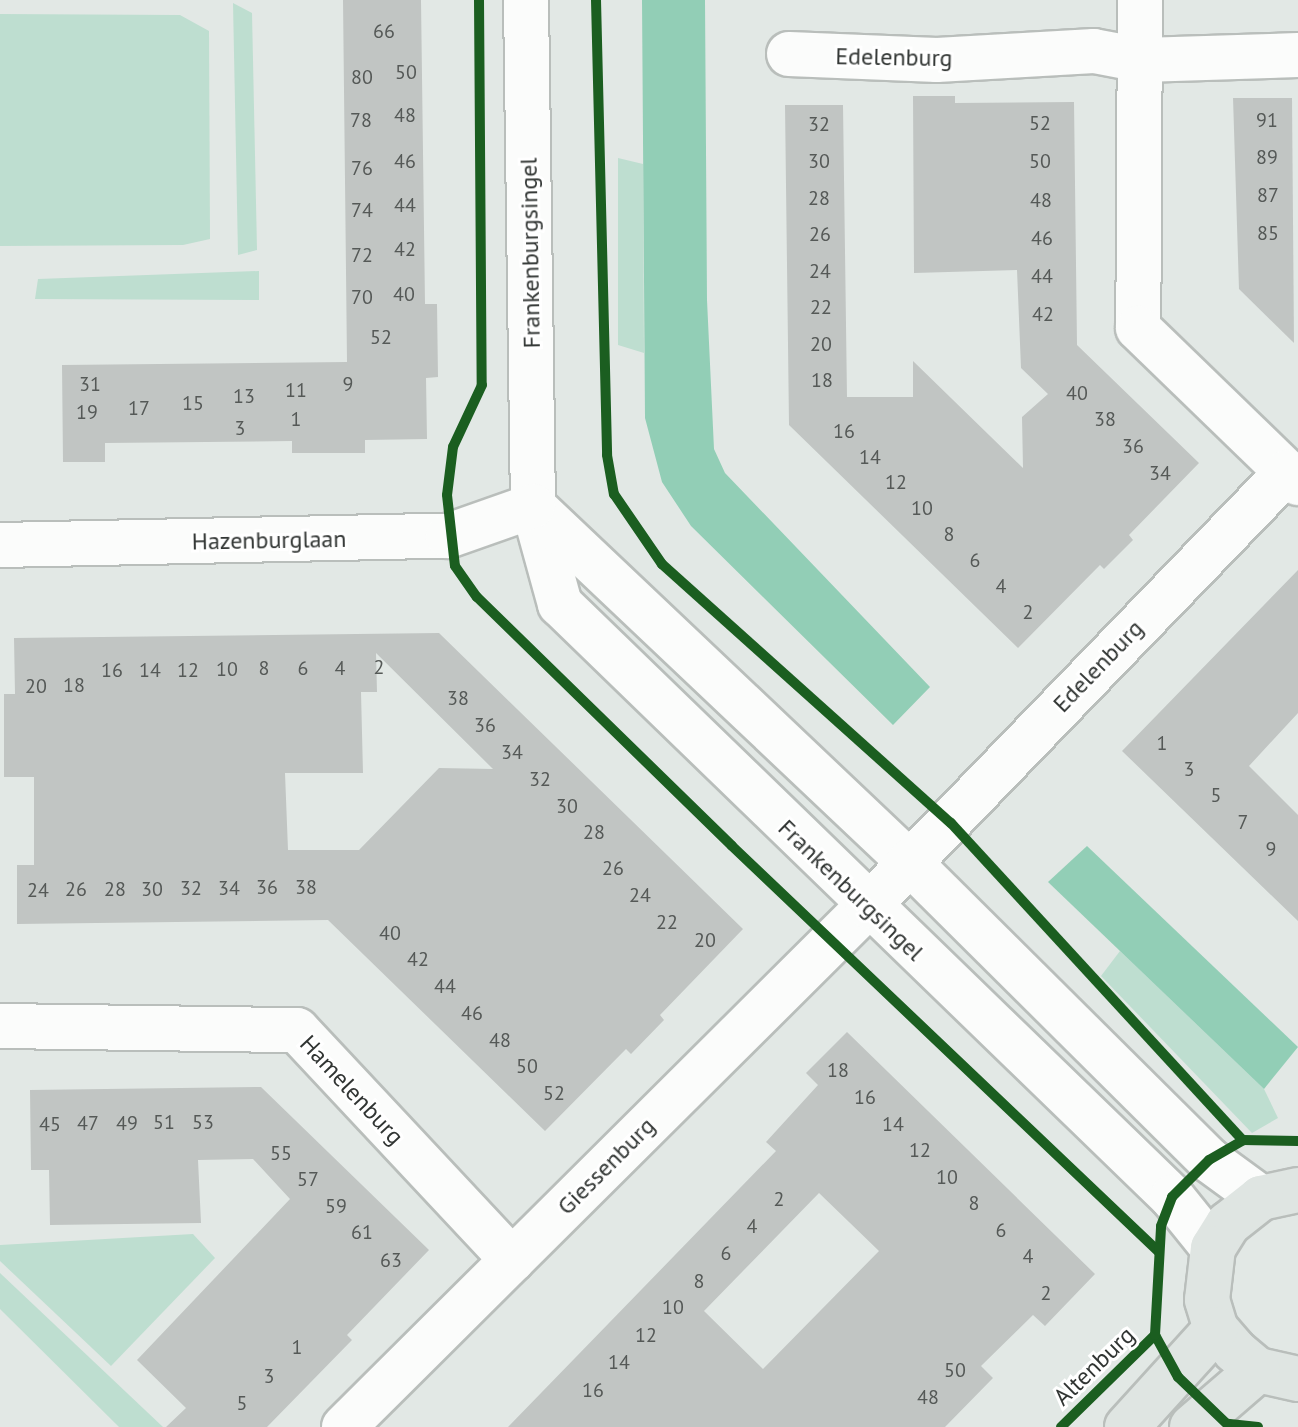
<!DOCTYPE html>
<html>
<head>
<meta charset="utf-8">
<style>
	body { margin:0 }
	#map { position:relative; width:1298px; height:1427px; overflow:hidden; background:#e2e8e5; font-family:"PT Sans",sans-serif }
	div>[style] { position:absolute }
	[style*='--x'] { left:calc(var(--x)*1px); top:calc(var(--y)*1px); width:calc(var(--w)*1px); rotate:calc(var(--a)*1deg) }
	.green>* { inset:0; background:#beded0 }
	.water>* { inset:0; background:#92ceb6 }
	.building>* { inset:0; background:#c1c5c3 }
	.roads { filter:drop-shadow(2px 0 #b9bebb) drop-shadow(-2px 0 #b9bebb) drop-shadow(0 2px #b9bebb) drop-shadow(0 -2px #b9bebb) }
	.minor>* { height:44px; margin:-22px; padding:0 22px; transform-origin:22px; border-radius:22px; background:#fbfcfb }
	.major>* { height:44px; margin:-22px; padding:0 22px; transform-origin:22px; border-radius:22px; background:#dfe5e2 }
	.cycleway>* { height:10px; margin:-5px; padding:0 5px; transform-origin:5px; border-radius:5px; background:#1b5e20 }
	span { translate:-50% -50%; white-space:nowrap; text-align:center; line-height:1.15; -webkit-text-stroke:6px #fff; paint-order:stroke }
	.number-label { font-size:20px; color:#555957 }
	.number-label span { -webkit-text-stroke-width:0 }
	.street-label { font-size:24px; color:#313533 }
</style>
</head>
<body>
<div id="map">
	<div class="green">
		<div style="clip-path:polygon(233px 3px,252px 13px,257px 250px,238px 255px)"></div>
		<div style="clip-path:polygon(0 14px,180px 15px,209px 31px,210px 239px,183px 245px,0 246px)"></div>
		<div style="clip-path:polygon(618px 158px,643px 164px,644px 353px,618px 345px)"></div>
		<div style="clip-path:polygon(259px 271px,259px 300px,35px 299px,38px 279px)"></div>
		<div style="clip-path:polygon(1120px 951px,1264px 1089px,1278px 1118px,1252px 1133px,1101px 976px)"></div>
		<div style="clip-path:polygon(193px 1234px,215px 1258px,111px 1366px,0 1261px,0 1245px)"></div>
		<div style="clip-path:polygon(0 1273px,163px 1427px,119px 1427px,0 1309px)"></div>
	</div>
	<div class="water">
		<div style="clip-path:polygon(642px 0,705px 0,707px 300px,714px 449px,725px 473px,930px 687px,893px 725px,691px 526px,662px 482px,645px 418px)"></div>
		<div style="clip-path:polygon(1087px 846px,1298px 1047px,1264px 1089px,1048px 882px)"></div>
	</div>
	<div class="building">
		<div style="clip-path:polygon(343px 0,421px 0,425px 304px,437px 304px,438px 377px,426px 378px,427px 439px,365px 440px,365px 453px,292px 453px,292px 441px,105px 443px,105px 462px,63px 462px,62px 365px,347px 362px)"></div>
		<div style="clip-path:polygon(913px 96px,955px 96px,955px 103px,1074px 102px,1077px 345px,1199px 463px,1129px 535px,1133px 540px,1104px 569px,1100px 565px,1018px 648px,789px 425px,785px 105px,843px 105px,847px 397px,913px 397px,913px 361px,1023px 468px,1022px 417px,1048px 394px,1021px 368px,1017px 270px,914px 273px)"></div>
		<div style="clip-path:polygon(1233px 98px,1292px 98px,1294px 343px,1239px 289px)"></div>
		<div style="clip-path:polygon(1298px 570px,1298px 713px,1249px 766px,1298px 815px,1298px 921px,1122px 751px)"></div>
		<div style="clip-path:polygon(evenodd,439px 633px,743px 929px,660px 1015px,664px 1020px,631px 1054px,626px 1049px,545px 1131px,328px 920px,17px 924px,17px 865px,34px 865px,34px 777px,4px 777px,4px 694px,15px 694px,14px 638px,439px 633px,376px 653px,493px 769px,439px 768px,359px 850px,288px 850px,285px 773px,363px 773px,361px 692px,377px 692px,376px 653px)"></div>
		<div style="clip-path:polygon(evenodd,847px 1032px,1095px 1274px,1045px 1326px,1033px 1315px,981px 1366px,993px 1378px,945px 1427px,508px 1427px,776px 1151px,766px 1142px,818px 1085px,806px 1073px,847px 1032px,819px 1193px,879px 1251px,763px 1369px,704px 1311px,819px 1193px)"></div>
		<div style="clip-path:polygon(261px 1087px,429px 1250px,347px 1335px,352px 1340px,267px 1427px,166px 1427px,186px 1408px,137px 1360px,290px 1199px,253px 1159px,198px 1160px,201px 1223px,50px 1225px,49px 1170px,31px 1170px,30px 1090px)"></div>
	</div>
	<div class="roads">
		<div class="minor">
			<div style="--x:526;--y:0;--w:506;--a:89.21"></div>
			<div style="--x:533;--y:506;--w:102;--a:74.6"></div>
			<div style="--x:560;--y:604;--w:852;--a:44.1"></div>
			<div style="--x:1172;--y:1197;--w:65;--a:51.2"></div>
			<div style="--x:1140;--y:0;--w:328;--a:90.3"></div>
			<div style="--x:1138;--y:328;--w:223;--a:44.1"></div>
			<div style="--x:789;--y:54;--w:148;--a:2.3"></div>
			<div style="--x:937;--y:60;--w:157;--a:-3.3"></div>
			<div style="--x:1094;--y:51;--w:49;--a:10.6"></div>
			<div style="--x:1142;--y:60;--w:156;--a:-1.8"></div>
			<div style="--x:533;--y:506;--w:518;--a:43.43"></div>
			<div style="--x:909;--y:862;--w:423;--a:44.8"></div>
			<div style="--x:1209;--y:1160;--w:64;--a:36.2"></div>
			<div style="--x:0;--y:545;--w:448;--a:-1.2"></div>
			<div style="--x:448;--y:536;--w:90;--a:-19.4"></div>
			<div style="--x:0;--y:1026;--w:297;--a:0.8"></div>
			<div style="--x:297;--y:1030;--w:315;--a:46.9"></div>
			<div style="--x:344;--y:1427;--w:739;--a:-44.84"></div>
			<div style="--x:868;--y:906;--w:603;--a:-46.01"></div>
		</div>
		<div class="major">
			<div style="--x:1298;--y:1190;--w:38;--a:168"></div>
			<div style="--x:1261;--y:1198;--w:42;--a:141.8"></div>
			<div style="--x:1228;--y:1224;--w:28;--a:122"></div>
			<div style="--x:1213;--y:1248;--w:52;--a:96.6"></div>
			<div style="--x:1207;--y:1300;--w:30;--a:73"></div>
			<div style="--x:1216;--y:1329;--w:29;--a:49"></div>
			<div style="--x:1235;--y:1351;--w:30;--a:40"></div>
			<div style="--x:1258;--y:1370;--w:41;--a:12.7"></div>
			<div style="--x:1127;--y:1427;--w:132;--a:-47.8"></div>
			<div style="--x:1192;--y:1427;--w:87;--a:-40.8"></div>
		</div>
	</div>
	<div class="cycleway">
		<div style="--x:479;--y:0;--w:385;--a:89.6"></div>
		<div style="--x:482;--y:385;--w:68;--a:115.1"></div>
		<div style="--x:453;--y:447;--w:48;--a:97.1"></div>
		<div style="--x:447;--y:495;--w:71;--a:83.6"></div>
		<div style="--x:455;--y:566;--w:38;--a:55"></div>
		<div style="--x:477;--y:597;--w:356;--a:44.3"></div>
		<div style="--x:732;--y:846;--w:589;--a:43.56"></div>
		<div style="--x:596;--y:0;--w:455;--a:88.6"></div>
		<div style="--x:607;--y:455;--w:40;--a:80"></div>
		<div style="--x:614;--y:494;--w:85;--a:55.6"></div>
		<div style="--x:662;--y:564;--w:388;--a:41.9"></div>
		<div style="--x:951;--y:823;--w:431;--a:47.4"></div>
		<div style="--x:1061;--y:1427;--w:132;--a:-44.4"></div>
		<div style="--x:1258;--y:1427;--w:31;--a:-174"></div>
		<div style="--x:1227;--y:1424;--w:68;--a:-136.2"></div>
		<div style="--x:1178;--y:1377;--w:48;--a:-118.7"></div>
		<div style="--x:1155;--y:1335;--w:109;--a:-86.8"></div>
		<div style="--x:1161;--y:1226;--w:31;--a:-69"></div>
		<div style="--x:1172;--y:1197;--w:52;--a:-45"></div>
		<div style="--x:1209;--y:1160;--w:39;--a:-30"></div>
		<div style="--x:1243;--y:1140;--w:55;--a:1"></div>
	</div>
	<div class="number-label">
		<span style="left:384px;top:31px">66</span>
		<span style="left:406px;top:72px">50</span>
		<span style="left:362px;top:77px">80</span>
		<span style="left:405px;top:115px">48</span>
		<span style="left:361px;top:120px">78</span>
		<span style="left:1267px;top:120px">91</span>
		<span style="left:1040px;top:123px">52</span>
		<span style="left:819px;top:124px">32</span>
		<span style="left:1267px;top:157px">89</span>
		<span style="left:405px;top:161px">46</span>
		<span style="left:819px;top:161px">30</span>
		<span style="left:1040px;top:161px">50</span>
		<span style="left:362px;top:168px">76</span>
		<span style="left:1268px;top:195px">87</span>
		<span style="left:819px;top:198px">28</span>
		<span style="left:1041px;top:200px">48</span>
		<span style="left:405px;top:205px">44</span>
		<span style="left:362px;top:210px">74</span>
		<span style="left:1268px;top:233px">85</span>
		<span style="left:820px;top:234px">26</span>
		<span style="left:1042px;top:238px">46</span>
		<span style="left:405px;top:249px">42</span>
		<span style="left:362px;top:255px">72</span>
		<span style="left:820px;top:271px">24</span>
		<span style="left:1042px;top:276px">44</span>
		<span style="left:404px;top:294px">40</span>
		<span style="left:362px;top:297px">70</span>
		<span style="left:821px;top:307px">22</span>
		<span style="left:1043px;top:314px">42</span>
		<span style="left:381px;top:337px">52</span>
		<span style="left:821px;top:344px">20</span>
		<span style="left:822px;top:380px">18</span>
		<span style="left:90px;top:384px">31</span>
		<span style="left:348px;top:384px">9</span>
		<span style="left:296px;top:390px">11</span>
		<span style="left:1077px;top:393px">40</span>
		<span style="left:244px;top:396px">13</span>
		<span style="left:193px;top:403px">15</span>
		<span style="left:139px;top:408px">17</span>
		<span style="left:87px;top:412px">19</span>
		<span style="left:296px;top:419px">1</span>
		<span style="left:1105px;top:419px">38</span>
		<span style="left:240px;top:428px">3</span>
		<span style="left:844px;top:431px">16</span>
		<span style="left:1133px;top:446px">36</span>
		<span style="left:870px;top:457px">14</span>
		<span style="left:1160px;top:473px">34</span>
		<span style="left:896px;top:482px">12</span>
		<span style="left:922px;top:508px">10</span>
		<span style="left:949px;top:534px">8</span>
		<span style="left:975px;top:560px">6</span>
		<span style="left:1001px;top:586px">4</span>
		<span style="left:1028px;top:612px">2</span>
		<span style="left:379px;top:667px">2</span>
		<span style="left:264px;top:668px">8</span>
		<span style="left:303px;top:668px">6</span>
		<span style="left:340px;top:668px">4</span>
		<span style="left:227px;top:669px">10</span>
		<span style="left:112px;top:670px">16</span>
		<span style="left:150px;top:670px">14</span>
		<span style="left:188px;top:670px">12</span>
		<span style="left:74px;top:685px">18</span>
		<span style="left:36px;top:686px">20</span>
		<span style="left:458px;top:698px">38</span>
		<span style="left:485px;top:725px">36</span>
		<span style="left:1162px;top:743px">1</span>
		<span style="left:512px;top:752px">34</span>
		<span style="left:1189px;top:769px">3</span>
		<span style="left:540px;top:779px">32</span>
		<span style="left:1216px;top:795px">5</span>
		<span style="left:567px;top:806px">30</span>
		<span style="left:1243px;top:822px">7</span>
		<span style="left:594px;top:832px">28</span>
		<span style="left:1271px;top:849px">9</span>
		<span style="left:613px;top:868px">26</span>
		<span style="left:267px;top:887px">36</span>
		<span style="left:306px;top:887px">38</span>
		<span style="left:191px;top:888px">32</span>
		<span style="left:229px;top:888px">34</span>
		<span style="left:76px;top:889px">26</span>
		<span style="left:115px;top:889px">28</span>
		<span style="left:152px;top:889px">30</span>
		<span style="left:38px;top:890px">24</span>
		<span style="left:640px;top:895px">24</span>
		<span style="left:667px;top:922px">22</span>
		<span style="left:390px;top:933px">40</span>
		<span style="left:705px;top:940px">20</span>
		<span style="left:418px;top:959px">42</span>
		<span style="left:445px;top:986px">44</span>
		<span style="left:472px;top:1013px">46</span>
		<span style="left:500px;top:1040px">48</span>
		<span style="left:527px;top:1066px">50</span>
		<span style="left:838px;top:1070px">18</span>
		<span style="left:554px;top:1093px">52</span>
		<span style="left:865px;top:1097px">16</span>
		<span style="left:164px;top:1122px">51</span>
		<span style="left:203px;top:1122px">53</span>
		<span style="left:88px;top:1123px">47</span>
		<span style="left:127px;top:1123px">49</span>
		<span style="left:50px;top:1124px">45</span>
		<span style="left:893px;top:1124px">14</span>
		<span style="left:920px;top:1150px">12</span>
		<span style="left:281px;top:1153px">55</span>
		<span style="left:947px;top:1177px">10</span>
		<span style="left:308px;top:1179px">57</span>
		<span style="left:779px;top:1199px">2</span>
		<span style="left:974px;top:1203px">8</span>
		<span style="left:336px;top:1206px">59</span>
		<span style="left:752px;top:1226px">4</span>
		<span style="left:1001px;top:1230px">6</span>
		<span style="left:362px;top:1232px">61</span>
		<span style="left:726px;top:1253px">6</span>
		<span style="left:1028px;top:1256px">4</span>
		<span style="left:391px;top:1260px">63</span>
		<span style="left:699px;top:1281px">8</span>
		<span style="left:1046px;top:1293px">2</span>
		<span style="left:673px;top:1307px">10</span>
		<span style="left:646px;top:1335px">12</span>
		<span style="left:297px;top:1347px">1</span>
		<span style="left:619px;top:1362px">14</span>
		<span style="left:955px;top:1370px">50</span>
		<span style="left:269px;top:1376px">3</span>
		<span style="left:593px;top:1390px">16</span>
		<span style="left:928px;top:1397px">48</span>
		<span style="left:242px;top:1403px">5</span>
	</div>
	<div class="street-label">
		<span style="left:894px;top:57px;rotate:1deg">Edelenburg</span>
		<span style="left:530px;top:253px;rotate:-91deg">Frankenburgsingel</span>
		<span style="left:269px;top:540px;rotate:-1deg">Hazenburglaan</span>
		<span style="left:1098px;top:666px;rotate:-46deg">Edelenburg</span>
		<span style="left:851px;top:890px;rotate:44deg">Frankenburgsingel</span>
		<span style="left:352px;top:1090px;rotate:47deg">Hamelenburg</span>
		<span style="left:606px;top:1166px;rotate:-45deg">Giessenburg</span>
		<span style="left:1094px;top:1366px;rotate:-44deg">Altenburg</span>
	</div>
</div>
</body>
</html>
